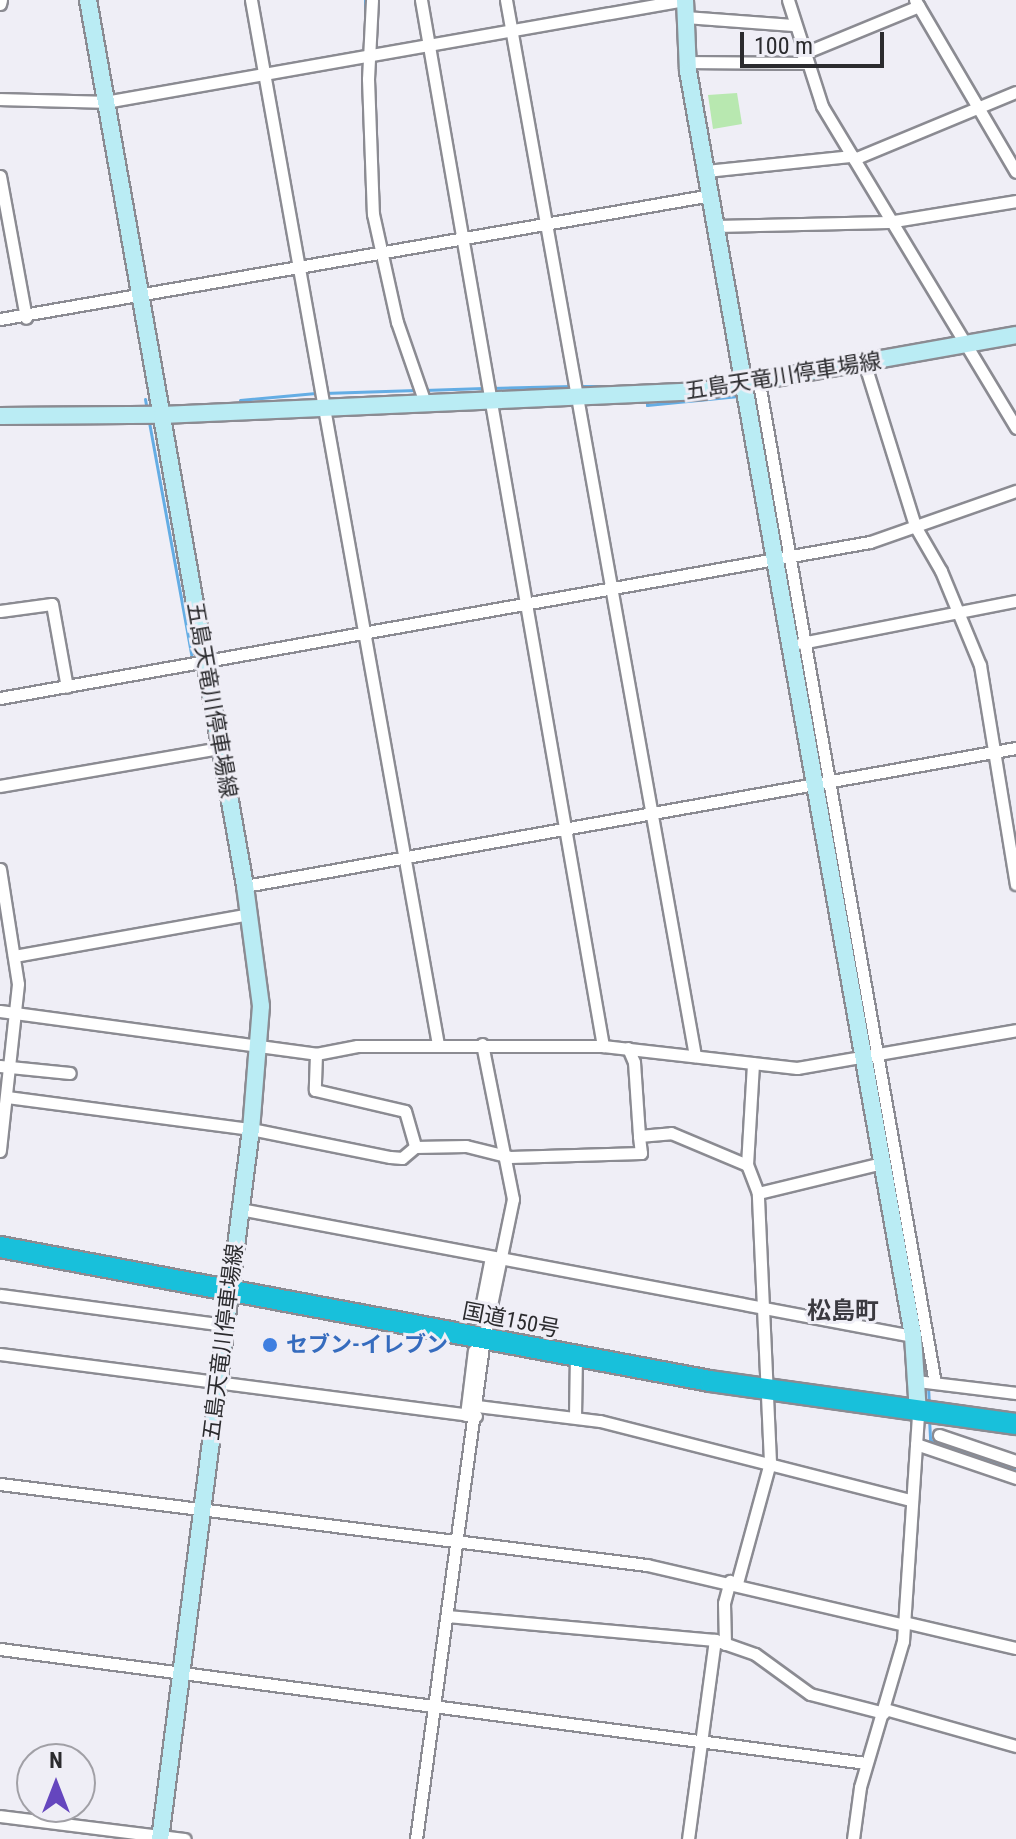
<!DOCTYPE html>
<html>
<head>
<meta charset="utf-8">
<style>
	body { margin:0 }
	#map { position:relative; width:1016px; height:1839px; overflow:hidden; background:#efeef6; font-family:"Roboto Condensed","Noto Sans JP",sans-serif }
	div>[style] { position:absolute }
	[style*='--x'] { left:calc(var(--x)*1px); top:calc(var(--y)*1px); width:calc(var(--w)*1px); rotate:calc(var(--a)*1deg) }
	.green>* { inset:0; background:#b8e8b0 }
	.stream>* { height:3px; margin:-1.5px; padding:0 1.5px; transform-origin:1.5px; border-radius:1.5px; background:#64ade4 }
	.roads { filter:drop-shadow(2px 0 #8b8b92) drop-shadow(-2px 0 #8b8b92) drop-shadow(0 2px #8b8b92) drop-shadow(0 -2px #8b8b92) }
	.street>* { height:11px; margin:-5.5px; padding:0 5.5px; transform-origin:5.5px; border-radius:5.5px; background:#fff }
	.secondary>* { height:16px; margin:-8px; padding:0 8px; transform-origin:8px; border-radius:8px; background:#baecf4 }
	.highway>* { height:20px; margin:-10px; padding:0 10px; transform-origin:10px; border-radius:10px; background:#18c0db }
	.dots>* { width:22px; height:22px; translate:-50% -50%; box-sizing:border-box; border:4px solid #efeef6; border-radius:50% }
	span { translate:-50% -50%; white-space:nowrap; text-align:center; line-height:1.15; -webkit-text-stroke:6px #efeef6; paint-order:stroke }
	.street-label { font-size:22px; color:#2b2b2e }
	.shop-label { font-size:22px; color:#366cbe; font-weight:700 }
	.left { translate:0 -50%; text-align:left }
	.neighbourhood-label { font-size:24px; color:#3b3a40; font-weight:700 }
	.north { position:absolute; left:16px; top:1743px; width:80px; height:80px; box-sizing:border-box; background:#efeef6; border:2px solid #a1a0a6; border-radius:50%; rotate:0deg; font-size:22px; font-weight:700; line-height:32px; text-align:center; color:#2b2b2e }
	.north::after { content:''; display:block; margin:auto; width:28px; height:36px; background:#6546be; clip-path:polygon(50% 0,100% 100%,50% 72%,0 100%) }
	.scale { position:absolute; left:740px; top:32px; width:144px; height:36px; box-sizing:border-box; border:4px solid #2b2b2e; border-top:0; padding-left:10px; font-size:24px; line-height:28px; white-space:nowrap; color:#2b2b2e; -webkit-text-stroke:6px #efeef6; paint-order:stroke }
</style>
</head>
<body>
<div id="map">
	<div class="green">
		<div style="clip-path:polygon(737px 93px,742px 124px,713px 129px,708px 95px)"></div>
	</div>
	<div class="stream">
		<div style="--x:365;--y:41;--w:41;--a:-90"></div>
		<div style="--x:580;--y:386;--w:52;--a:0"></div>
		<div style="--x:492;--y:388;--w:80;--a:-1.4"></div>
		<div style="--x:424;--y:390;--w:60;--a:-1.9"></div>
		<div style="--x:324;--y:393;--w:92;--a:-1.9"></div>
		<div style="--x:145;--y:399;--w:11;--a:80"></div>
		<div style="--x:240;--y:400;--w:76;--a:-5.3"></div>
		<div style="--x:647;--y:401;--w:4;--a:90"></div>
		<div style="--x:647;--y:405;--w:92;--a:-5.6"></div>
		<div style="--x:149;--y:422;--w:240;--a:79.7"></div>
		<div style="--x:106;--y:685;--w:89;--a:-12.3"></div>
		<div style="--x:928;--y:1386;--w:17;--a:87"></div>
		<div style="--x:929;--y:1418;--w:22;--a:87"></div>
		<div style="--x:930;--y:1440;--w:91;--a:18.6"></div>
	</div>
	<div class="roads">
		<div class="street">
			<div style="--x:251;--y:0;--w:1062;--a:79.85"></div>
			<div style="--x:372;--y:0;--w:79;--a:92.9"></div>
			<div style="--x:368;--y:79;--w:135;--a:87.9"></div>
			<div style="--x:373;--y:214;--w:111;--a:77.5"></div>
			<div style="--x:397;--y:322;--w:86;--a:70.9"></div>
			<div style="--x:421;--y:0;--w:1062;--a:80.13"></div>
			<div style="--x:506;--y:0;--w:1073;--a:79.85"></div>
			<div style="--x:788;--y:0;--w:111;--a:72.2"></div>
			<div style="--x:822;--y:106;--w:376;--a:58.9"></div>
			<div style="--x:915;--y:0;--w:199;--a:59.6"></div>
			<div style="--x:0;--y:4;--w:4;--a:-76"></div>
			<div style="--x:685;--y:17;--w:108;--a:4.2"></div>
			<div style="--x:802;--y:54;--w:126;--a:-22.3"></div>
			<div style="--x:687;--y:62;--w:119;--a:0.5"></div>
			<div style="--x:0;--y:99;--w:105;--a:1.6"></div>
			<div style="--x:105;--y:102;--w:588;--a:-9.99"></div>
			<div style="--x:854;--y:159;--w:175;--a:-22.5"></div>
			<div style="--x:706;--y:171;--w:147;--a:-5.9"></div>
			<div style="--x:0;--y:176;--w:144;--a:79.6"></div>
			<div style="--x:716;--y:226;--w:172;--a:-1.3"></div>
			<div style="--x:888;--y:222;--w:130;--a:-9.3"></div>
			<div style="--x:0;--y:319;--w:722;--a:-9.89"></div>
			<div style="--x:865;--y:365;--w:169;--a:72.7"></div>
			<div style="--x:915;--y:526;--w:52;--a:60"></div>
			<div style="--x:941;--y:571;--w:102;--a:67.5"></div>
			<div style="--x:980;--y:665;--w:222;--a:80.7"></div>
			<div style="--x:759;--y:383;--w:1015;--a:80.02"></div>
			<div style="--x:0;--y:611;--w:52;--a:-7.7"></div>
			<div style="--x:52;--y:604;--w:84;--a:79.8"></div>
			<div style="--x:801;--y:643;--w:219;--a:-11.1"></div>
			<div style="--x:0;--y:698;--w:884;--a:-10.17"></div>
			<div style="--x:870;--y:542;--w:155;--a:-19.3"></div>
			<div style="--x:0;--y:786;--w:224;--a:-9.8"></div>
			<div style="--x:0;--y:869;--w:116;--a:81.1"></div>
			<div style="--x:18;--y:984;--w:168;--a:96.2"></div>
			<div style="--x:245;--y:886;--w:783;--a:-10.15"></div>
			<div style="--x:14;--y:956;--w:239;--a:-10.1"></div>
			<div style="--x:0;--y:1011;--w:319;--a:7.7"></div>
			<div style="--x:316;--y:1054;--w:42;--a:-11"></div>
			<div style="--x:357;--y:1046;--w:246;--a:0"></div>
			<div style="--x:603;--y:1046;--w:195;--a:6.5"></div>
			<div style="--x:797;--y:1068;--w:222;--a:-9.8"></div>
			<div style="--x:628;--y:1048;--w:15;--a:67"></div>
			<div style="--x:634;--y:1062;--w:74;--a:86.1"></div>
			<div style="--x:316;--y:1054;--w:36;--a:92"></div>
			<div style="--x:315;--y:1090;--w:92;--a:13.1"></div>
			<div style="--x:405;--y:1111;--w:37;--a:74"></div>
			<div style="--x:415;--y:1147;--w:51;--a:-1.1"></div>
			<div style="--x:466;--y:1146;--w:45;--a:14"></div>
			<div style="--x:510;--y:1157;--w:131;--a:-1.7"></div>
			<div style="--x:641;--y:1153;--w:17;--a:-97"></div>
			<div style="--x:639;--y:1136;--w:32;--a:-5"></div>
			<div style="--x:671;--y:1133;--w:82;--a:22.8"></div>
			<div style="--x:0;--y:1066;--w:70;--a:5.7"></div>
			<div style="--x:7;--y:1097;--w:246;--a:7.5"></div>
			<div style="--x:251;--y:1129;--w:142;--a:11.4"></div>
			<div style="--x:390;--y:1157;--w:12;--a:5"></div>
			<div style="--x:402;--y:1158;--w:17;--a:-40"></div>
			<div style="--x:758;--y:1193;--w:128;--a:-13.6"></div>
			<div style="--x:240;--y:1209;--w:685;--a:10.69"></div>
			<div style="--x:0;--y:1295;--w:227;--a:7.6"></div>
			<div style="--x:480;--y:1313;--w:57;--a:-78.9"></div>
			<div style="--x:0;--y:1354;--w:480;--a:7.4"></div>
			<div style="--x:917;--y:1381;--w:100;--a:6.9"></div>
			<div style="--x:477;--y:1406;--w:124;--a:7"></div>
			<div style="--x:600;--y:1421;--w:321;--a:14.3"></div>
			<div style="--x:466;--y:1415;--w:65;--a:-83"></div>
			<div style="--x:575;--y:1417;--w:61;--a:-89.1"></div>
			<div style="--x:939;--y:1435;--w:81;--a:18.7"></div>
			<div style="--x:916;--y:1444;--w:106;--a:18.8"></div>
			<div style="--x:0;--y:1484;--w:652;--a:7.14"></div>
			<div style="--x:647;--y:1565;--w:264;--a:13.1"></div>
			<div style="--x:737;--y:1583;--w:125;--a:-74.7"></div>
			<div style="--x:770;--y:1462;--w:269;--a:-92.6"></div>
			<div style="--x:758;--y:1193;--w:30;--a:-111"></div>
			<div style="--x:747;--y:1165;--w:102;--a:-86.6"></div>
			<div style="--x:447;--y:1616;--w:269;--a:5.1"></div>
			<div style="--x:715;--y:1640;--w:42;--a:19.3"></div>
			<div style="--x:755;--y:1654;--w:68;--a:36"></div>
			<div style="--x:810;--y:1694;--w:76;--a:14.4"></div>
			<div style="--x:904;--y:1622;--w:115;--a:13.1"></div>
			<div style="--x:725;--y:1644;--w:41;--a:-91.4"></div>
			<div style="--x:724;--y:1603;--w:23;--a:-75"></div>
			<div style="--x:0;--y:1649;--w:873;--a:7.5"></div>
			<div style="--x:885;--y:1709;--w:136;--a:15.8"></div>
			<div style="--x:0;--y:1816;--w:186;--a:7.1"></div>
			<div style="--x:416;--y:1839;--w:505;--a:-82.26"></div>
			<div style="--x:484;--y:1339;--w:143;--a:-78.3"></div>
			<div style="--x:513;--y:1199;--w:158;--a:-101.3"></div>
			<div style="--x:688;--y:1839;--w:201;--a:-82.3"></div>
			<div style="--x:853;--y:1839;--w:52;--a:-82.3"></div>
			<div style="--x:860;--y:1787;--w:152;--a:-73.6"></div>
			<div style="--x:903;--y:1641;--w:228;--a:-86.2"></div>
		</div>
		<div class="secondary">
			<div style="--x:88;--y:0;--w:900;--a:79.95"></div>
			<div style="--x:245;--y:886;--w:121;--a:82.4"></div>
			<div style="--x:261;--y:1006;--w:123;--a:94.6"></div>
			<div style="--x:251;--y:1129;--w:716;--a:97.3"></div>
			<div style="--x:685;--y:0;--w:71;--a:87.6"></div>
			<div style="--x:688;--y:71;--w:1285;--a:79.91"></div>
			<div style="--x:913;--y:1336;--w:77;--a:86.3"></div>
			<div style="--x:0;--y:416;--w:162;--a:-0.4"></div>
			<div style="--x:162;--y:415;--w:541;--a:-2.54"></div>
			<div style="--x:702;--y:391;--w:319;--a:-10.1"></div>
		</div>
		<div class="highway">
			<div style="--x:0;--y:1247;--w:723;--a:10.69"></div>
			<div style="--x:710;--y:1381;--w:309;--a:8"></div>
		</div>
	</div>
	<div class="dots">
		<div style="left:270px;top:1345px;background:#3f7fe0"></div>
	</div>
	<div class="street-label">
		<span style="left:783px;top:376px;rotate:-9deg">五島天竜川停車場線</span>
		<span style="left:212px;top:700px;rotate:80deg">五島天竜川停車場線</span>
		<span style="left:511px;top:1320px;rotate:11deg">国道150号</span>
		<span style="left:223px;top:1342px;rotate:-83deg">五島天竜川停車場線</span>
	</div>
	<div class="shop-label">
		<span class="left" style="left:286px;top:1345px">セブン-イレブン</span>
	</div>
	<div class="neighbourhood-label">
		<span style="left:843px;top:1312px">松島町</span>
	</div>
	<div class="north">N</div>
	<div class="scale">100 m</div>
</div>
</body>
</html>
